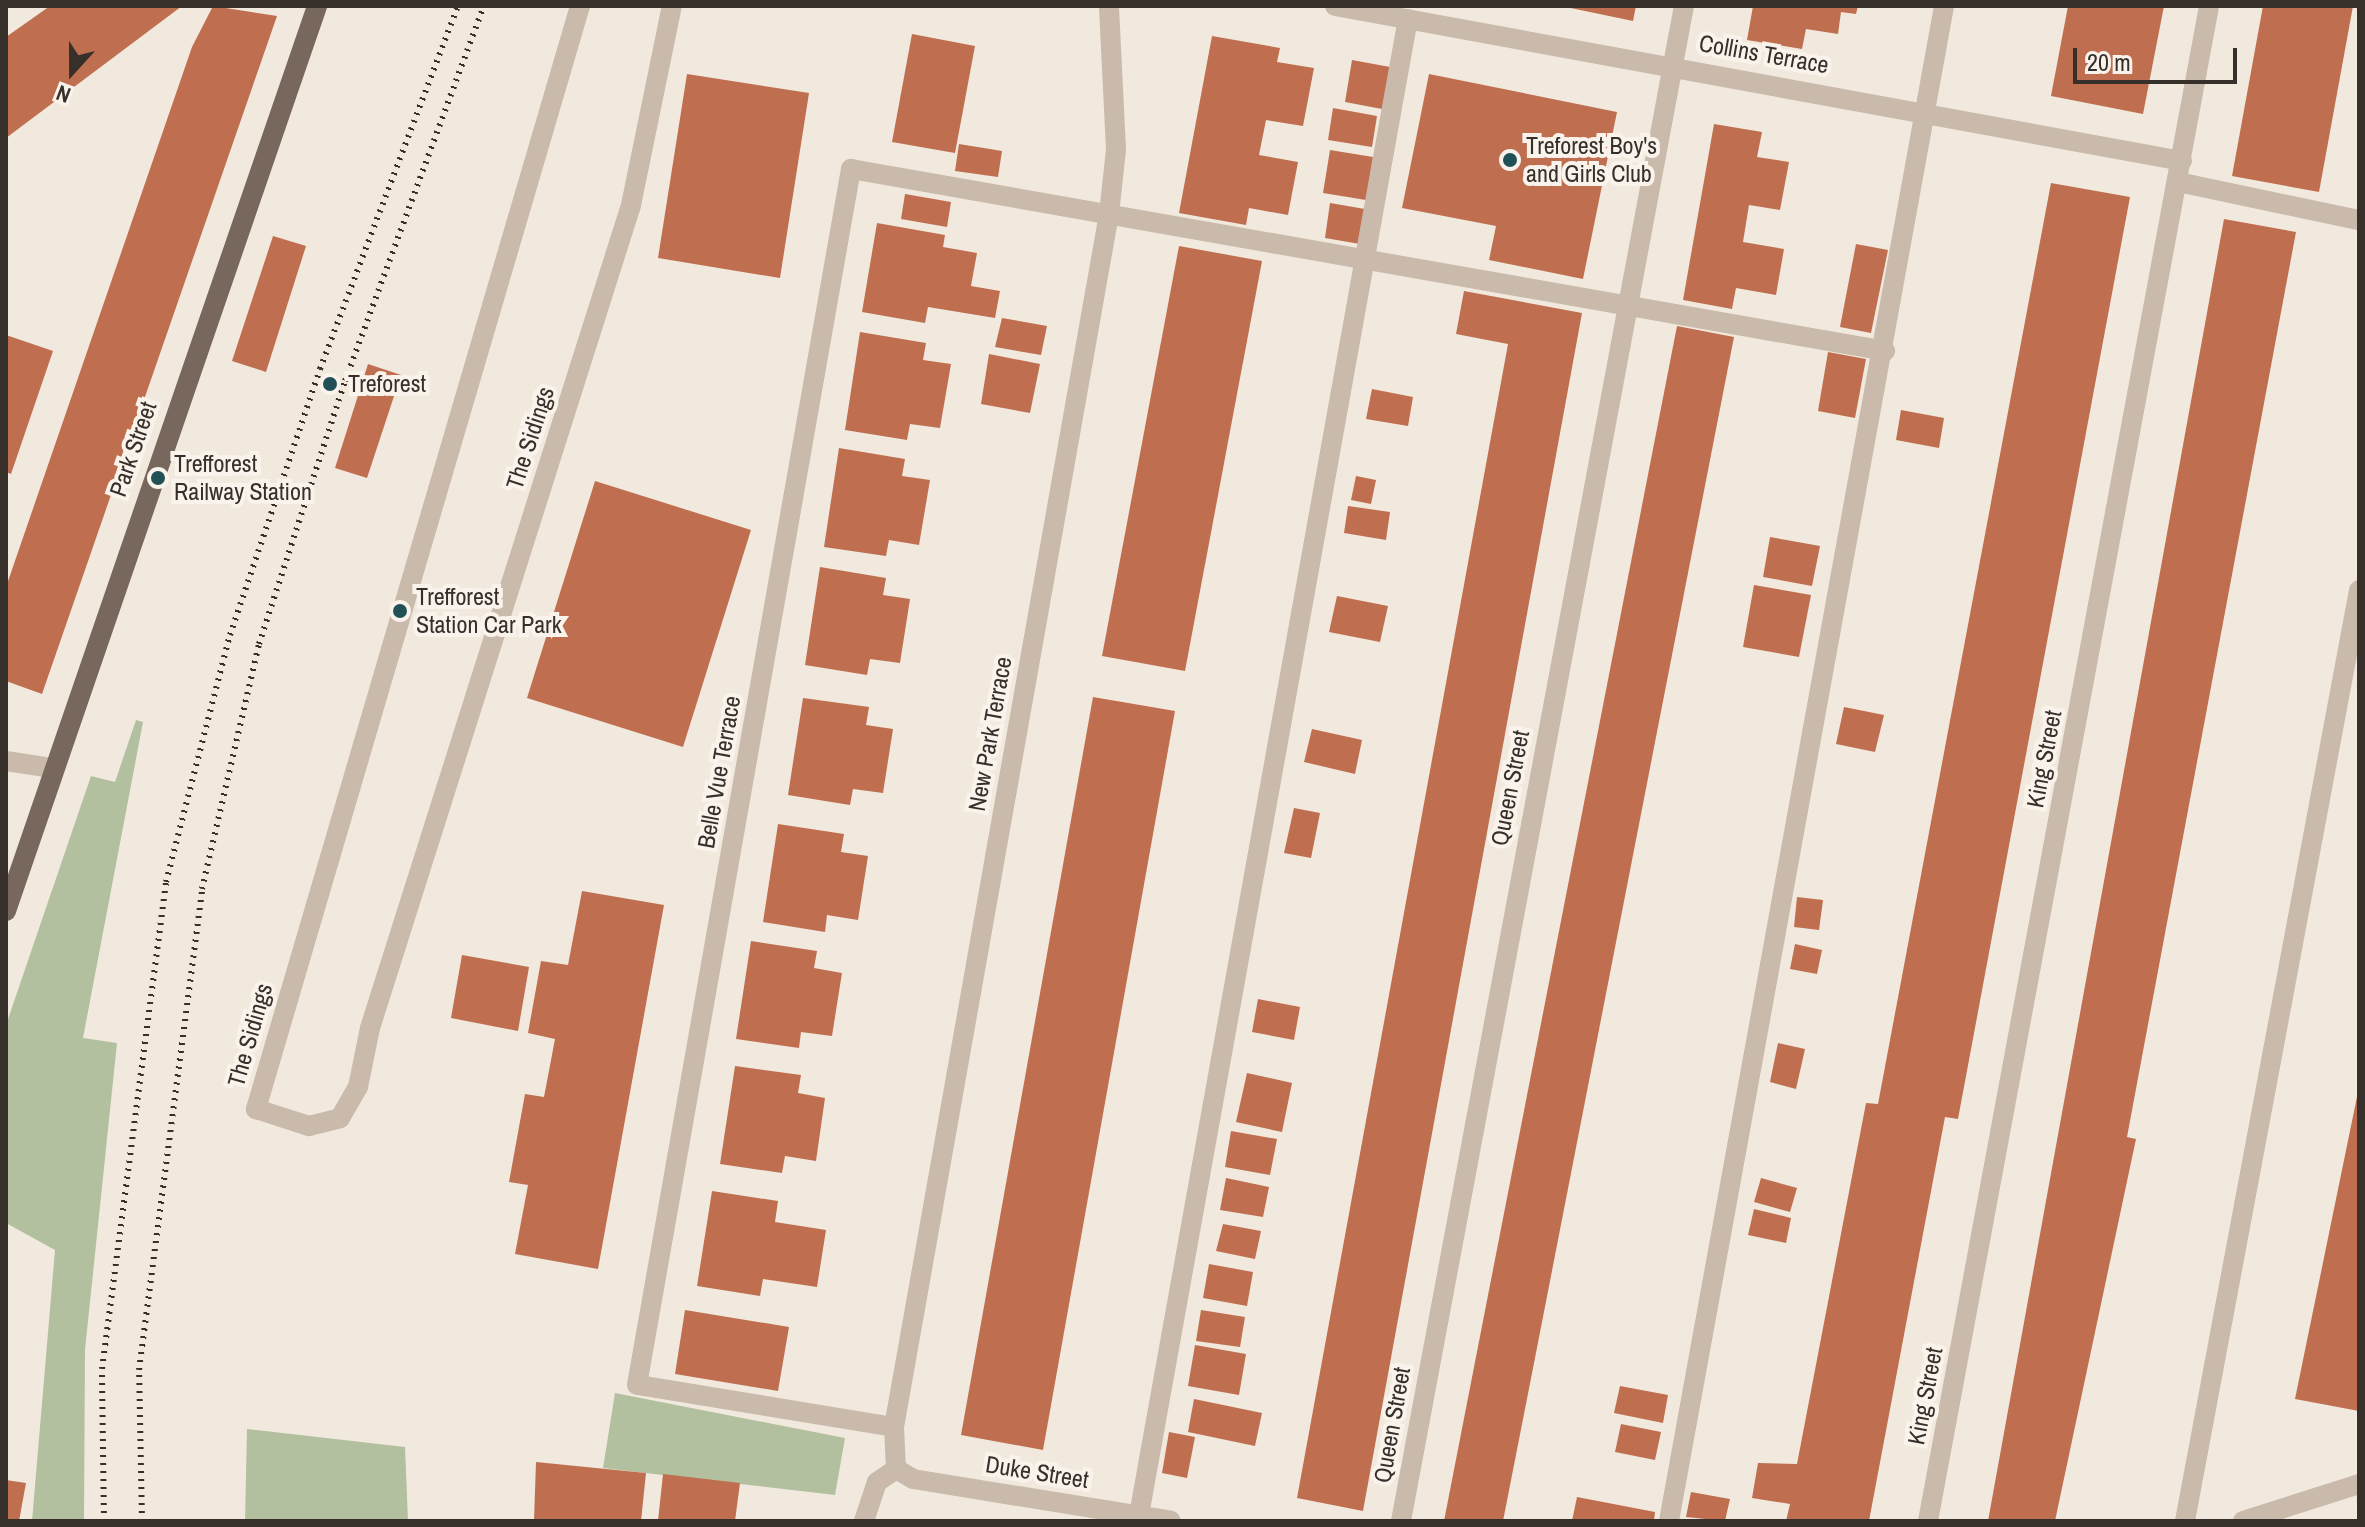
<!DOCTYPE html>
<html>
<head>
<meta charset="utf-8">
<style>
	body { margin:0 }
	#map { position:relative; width:2365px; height:1527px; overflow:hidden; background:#f1e9de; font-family:"Archivo Narrow",sans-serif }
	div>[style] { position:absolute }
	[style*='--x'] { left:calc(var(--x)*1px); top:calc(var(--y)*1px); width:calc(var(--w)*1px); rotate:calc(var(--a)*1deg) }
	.green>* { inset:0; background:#b3c09f }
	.building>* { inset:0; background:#bf6f4f }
	.minor>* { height:20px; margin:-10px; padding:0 10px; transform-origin:10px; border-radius:10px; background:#c9baab }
	.major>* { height:20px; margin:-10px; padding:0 10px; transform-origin:10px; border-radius:10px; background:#78675c }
	.rail>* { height:6px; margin-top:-3px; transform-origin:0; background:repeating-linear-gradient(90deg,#372f2a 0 2px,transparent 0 8px) }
	.dots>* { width:22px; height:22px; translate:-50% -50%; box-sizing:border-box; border:4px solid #f9f3eb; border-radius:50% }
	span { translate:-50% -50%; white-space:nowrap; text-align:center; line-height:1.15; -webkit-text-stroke:8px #f9f3eb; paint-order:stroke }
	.street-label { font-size:24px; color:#372f2a }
	.poi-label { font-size:24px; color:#372f2a }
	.left { translate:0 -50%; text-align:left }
	.frame { position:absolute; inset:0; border:8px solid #372f2a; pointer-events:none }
	.north { position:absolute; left:32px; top:32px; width:80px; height:80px; -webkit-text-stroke:6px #f9f3eb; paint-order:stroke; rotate:201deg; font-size:22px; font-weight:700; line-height:32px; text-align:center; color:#372f2a }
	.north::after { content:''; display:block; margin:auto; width:28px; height:36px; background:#372f2a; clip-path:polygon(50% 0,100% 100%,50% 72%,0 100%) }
	.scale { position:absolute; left:2073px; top:48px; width:164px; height:36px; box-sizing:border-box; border:4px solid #372f2a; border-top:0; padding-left:10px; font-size:24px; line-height:28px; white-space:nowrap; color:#372f2a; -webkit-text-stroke:6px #f9f3eb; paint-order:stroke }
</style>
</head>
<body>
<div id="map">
	<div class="green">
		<div style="clip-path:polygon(136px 720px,143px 722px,83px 1038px,117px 1043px,85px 1350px,84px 1521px,32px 1521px,55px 1250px,6px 1223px,6px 1025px,91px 776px,115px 782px)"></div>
		<div style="clip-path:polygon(615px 1393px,845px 1438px,835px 1495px,603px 1468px)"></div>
		<div style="clip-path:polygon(247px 1429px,405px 1447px,408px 1521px,245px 1521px)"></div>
	</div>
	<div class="building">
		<div style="clip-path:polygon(50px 6px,182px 6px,6px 138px,6px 37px)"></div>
		<div style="clip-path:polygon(213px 6px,277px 16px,42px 694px,6px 681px,6px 587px,192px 47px)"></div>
		<div style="clip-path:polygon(1561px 6px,1636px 6px,1633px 21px)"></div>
		<div style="clip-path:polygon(1753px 6px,1858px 6px,1856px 14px,1841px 12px,1838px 34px,1806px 29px,1802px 49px,1747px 40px)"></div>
		<div style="clip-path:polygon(2068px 6px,2164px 6px,2143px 114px,2051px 96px)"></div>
		<div style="clip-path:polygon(2263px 6px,2353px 6px,2319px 192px,2232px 176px)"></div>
		<div style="clip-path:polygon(912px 34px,975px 46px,955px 153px,892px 142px)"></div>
		<div style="clip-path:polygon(1212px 36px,1280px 48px,1277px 62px,1314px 68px,1303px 126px,1266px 120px,1259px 155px,1298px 162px,1288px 215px,1249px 208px,1246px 225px,1179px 213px)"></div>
		<div style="clip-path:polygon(1352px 60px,1390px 67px,1382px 109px,1345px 102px)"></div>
		<div style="clip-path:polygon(687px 74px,809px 93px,780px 278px,658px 258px)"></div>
		<div style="clip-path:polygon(1429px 74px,1617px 112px,1583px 279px,1489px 260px,1496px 226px,1402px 208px)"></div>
		<div style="clip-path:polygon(1333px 108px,1377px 116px,1372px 147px,1328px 140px)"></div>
		<div style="clip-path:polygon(1714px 124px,1762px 132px,1757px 157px,1789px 162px,1780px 210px,1749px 205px,1743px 242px,1784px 249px,1776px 295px,1736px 288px,1732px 309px,1683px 300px)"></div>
		<div style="clip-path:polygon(959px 144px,1002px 151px,998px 177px,955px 171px)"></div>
		<div style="clip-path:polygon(1330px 150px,1373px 157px,1366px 200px,1323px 193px)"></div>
		<div style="clip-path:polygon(2051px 183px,2130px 197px,1958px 1119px,1945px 1117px,1869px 1521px,1786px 1521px,1790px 1504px,1752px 1498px,1758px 1463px,1797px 1464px,1866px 1103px,1878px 1104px)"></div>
		<div style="clip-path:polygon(905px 194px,951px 202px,947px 227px,901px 219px)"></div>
		<div style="clip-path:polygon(1330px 203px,1365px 209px,1360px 244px,1325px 238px)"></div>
		<div style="clip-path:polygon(2224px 219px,2296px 232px,2127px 1137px,2136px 1139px,2055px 1521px,1988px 1521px)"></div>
		<div style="clip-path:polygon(877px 223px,945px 235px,943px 247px,977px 253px,971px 286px,1000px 291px,995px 318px,928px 307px,925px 323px,862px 312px)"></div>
		<div style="clip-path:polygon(273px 236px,306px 246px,266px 372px,232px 361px)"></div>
		<div style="clip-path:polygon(1856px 244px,1888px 250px,1871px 333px,1840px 327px)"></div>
		<div style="clip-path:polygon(1179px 246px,1262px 261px,1185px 671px,1102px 656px)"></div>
		<div style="clip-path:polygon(1464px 291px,1582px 313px,1363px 1511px,1297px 1498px,1508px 344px,1456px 334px)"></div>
		<div style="clip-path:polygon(1002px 318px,1047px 326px,1041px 355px,995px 347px)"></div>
		<div style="clip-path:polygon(1677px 326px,1734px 337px,1535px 1358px,1503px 1521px,1444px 1521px)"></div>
		<div style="clip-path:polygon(860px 332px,926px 343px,923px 360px,951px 364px,940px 428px,910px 424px,907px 440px,845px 430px)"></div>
		<div style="clip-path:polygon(6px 335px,53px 351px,11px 474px,6px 472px)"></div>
		<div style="clip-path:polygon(1828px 352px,1866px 359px,1855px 418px,1818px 411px)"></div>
		<div style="clip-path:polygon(989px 354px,1040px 364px,1030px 413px,981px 404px)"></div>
		<div style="clip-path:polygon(368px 364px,401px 375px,367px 478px,335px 468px)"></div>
		<div style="clip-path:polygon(1372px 389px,1413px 397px,1408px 426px,1366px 419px)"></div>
		<div style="clip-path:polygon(1901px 410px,1944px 418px,1939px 448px,1896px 440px)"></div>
		<div style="clip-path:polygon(839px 448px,905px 459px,902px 476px,930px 480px,919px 545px,889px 540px,886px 556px,824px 547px)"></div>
		<div style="clip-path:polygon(1356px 476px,1376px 480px,1371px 504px,1351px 500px)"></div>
		<div style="clip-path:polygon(595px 481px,751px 530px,683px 747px,527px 698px)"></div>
		<div style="clip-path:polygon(1348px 506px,1390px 512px,1386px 540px,1344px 533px)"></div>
		<div style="clip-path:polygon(1770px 537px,1820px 546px,1812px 586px,1763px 577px)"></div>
		<div style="clip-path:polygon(820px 567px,886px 578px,883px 595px,910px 599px,900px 663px,870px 659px,867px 675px,805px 665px)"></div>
		<div style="clip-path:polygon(1754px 585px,1811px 595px,1799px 657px,1743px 647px)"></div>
		<div style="clip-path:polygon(1337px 596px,1388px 606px,1380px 642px,1329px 632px)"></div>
		<div style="clip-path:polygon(1093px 697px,1175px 711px,1043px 1450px,961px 1435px)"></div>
		<div style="clip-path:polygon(803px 698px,869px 707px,866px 725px,893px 729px,883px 793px,853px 789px,850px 805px,788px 795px)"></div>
		<div style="clip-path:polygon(1844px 707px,1884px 715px,1875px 752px,1836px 744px)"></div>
		<div style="clip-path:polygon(1312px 729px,1362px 740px,1355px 774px,1304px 762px)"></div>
		<div style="clip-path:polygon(1294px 808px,1320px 813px,1311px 858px,1284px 853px)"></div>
		<div style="clip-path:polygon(778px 824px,844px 834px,841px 852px,868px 856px,858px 920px,827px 915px,825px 932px,763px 922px)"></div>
		<div style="clip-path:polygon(582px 891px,664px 905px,598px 1269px,515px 1254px,528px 1185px,509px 1182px,525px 1094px,544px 1097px,555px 1039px,528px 1033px,541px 961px,568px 965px)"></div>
		<div style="clip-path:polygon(1797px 897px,1823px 900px,1819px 930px,1794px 927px)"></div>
		<div style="clip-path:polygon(751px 941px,817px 951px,814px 968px,842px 973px,832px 1036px,801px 1032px,799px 1048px,736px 1039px)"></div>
		<div style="clip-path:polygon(1795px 944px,1822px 950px,1817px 974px,1790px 969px)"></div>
		<div style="clip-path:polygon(462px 955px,529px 967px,518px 1031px,451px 1018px)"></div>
		<div style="clip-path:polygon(1258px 999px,1300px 1007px,1294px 1040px,1252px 1032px)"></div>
		<div style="clip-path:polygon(1778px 1043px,1805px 1049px,1796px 1089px,1770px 1082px)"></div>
		<div style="clip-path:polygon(735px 1066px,801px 1075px,798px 1093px,825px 1098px,816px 1161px,785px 1156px,782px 1173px,720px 1164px)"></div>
		<div style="clip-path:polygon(1247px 1073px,1292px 1083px,1282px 1132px,1236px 1122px)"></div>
		<div style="clip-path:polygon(2359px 1087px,2359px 1411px,2295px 1399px)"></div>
		<div style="clip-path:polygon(1231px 1131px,1277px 1139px,1270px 1175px,1225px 1167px)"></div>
		<div style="clip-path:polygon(1226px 1178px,1269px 1187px,1263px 1217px,1220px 1210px)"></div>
		<div style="clip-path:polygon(1761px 1178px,1797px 1188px,1790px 1212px,1754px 1202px)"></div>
		<div style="clip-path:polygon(712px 1191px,778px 1201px,775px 1222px,826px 1230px,817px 1287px,763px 1279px,760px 1296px,697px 1286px)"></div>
		<div style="clip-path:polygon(1754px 1209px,1791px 1218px,1786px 1243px,1748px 1235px)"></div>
		<div style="clip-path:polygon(1223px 1224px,1261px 1231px,1255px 1259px,1216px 1251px)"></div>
		<div style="clip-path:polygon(1209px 1264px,1253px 1272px,1247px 1306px,1203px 1298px)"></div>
		<div style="clip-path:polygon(685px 1310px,789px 1327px,778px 1391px,675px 1374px)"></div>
		<div style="clip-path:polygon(1201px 1310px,1245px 1317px,1240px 1347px,1196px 1341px)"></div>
		<div style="clip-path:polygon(1195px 1345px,1246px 1354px,1239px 1395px,1188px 1386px)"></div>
		<div style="clip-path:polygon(1620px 1386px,1668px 1395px,1663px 1423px,1614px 1413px)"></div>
		<div style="clip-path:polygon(1194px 1399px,1262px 1413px,1255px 1446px,1188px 1432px)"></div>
		<div style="clip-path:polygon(1621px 1424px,1661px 1432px,1655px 1460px,1615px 1452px)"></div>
		<div style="clip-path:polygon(1169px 1432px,1195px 1437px,1187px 1478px,1162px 1473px)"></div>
		<div style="clip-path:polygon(536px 1462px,646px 1473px,641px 1521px,534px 1521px)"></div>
		<div style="clip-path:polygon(663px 1474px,740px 1483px,735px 1521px,658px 1521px)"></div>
		<div style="clip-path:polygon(6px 1480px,26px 1483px,19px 1521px,6px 1521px)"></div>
		<div style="clip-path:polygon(1691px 1492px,1730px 1499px,1725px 1521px,1686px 1517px)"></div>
		<div style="clip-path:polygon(1577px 1497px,1655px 1512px,1654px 1521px,1572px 1521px)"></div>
	</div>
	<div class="minor">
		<div style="--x:580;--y:6;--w:1150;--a:106.37"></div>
		<div style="--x:256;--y:1109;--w:56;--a:17.8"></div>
		<div style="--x:309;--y:1126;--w:32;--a:-14"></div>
		<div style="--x:340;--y:1118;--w:36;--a:-60"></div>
		<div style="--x:358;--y:1087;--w:60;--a:-78.5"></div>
		<div style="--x:370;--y:1028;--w:863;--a:-72.4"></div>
		<div style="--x:631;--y:205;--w:203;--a:-78.4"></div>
		<div style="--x:1335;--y:6;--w:861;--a:10.37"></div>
		<div style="--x:2178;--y:182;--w:185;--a:11.9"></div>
		<div style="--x:6;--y:761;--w:47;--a:8.7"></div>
		<div style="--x:894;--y:1427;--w:260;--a:-170.7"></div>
		<div style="--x:637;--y:1385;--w:1235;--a:-80.02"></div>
		<div style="--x:851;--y:169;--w:1050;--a:9.98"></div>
		<div style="--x:896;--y:1469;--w:42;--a:-92.7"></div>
		<div style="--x:894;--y:1427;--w:1232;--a:-79.95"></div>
		<div style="--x:1109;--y:214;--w:64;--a:-83.8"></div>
		<div style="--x:1116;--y:150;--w:144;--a:-92.8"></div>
		<div style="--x:896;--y:1469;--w:20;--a:30"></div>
		<div style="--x:913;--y:1479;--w:261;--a:9.2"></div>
		<div style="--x:1139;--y:1515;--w:1520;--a:-79.81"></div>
		<div style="--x:864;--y:1521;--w:41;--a:-71.6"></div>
		<div style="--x:877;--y:1482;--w:23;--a:-34"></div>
		<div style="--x:1401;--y:1521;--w:1541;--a:-79.42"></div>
		<div style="--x:1669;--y:1521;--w:1540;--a:-79.71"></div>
		<div style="--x:1928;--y:1521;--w:1541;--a:-79.49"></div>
		<div style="--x:2185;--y:1521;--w:947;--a:-79.41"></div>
		<div style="--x:2243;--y:1521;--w:122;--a:-17.7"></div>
	</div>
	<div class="major">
		<div style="--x:6;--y:911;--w:957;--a:-71.03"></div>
	</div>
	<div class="rail">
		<div style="--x:104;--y:1521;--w:152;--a:-90.8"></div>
		<div style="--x:102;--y:1369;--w:491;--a:-82.5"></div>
		<div style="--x:166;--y:882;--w:255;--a:-75.5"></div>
		<div style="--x:230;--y:635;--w:281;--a:-71.3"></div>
		<div style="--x:320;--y:369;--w:388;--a:-69.2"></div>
		<div style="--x:142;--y:1521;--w:151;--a:-91.1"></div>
		<div style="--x:139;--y:1370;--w:485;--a:-82.5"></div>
		<div style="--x:202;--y:889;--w:252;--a:-76.9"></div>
		<div style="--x:259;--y:644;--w:277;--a:-71.9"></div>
		<div style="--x:345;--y:381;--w:400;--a:-69.7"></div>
	</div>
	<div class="dots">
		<div style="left:1510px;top:160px;background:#215056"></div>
		<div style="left:330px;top:384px;background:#215056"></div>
		<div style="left:158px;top:478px;background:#215056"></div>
		<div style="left:400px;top:611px;background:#215056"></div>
	</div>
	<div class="street-label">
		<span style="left:1764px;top:54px;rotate:10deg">Collins Terrace</span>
		<span style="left:530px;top:438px;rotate:-72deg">The Sidings</span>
		<span style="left:133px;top:449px;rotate:-71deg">Park Street</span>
		<span style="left:990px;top:734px;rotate:-80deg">New Park Terrace</span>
		<span style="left:2044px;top:759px;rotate:-79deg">King Street</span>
		<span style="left:719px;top:772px;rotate:-80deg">Belle Vue Terrace</span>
		<span style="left:1510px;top:788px;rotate:-79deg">Queen Street</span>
		<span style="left:250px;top:1035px;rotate:-74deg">The Sidings</span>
		<span style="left:1925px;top:1396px;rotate:-79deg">King Street</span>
		<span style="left:1392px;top:1425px;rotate:-80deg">Queen Street</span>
		<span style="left:1037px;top:1472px;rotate:9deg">Duke Street</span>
	</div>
	<div class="poi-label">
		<span class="left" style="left:1526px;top:160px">Treforest Boy's<br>and Girls Club</span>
		<span class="left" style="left:348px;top:384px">Treforest</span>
		<span class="left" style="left:174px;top:478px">Trefforest<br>Railway Station</span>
		<span class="left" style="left:416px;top:611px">Trefforest<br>Station Car Park</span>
	</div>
	<div class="frame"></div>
	<div class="north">N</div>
	<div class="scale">20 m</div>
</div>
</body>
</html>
